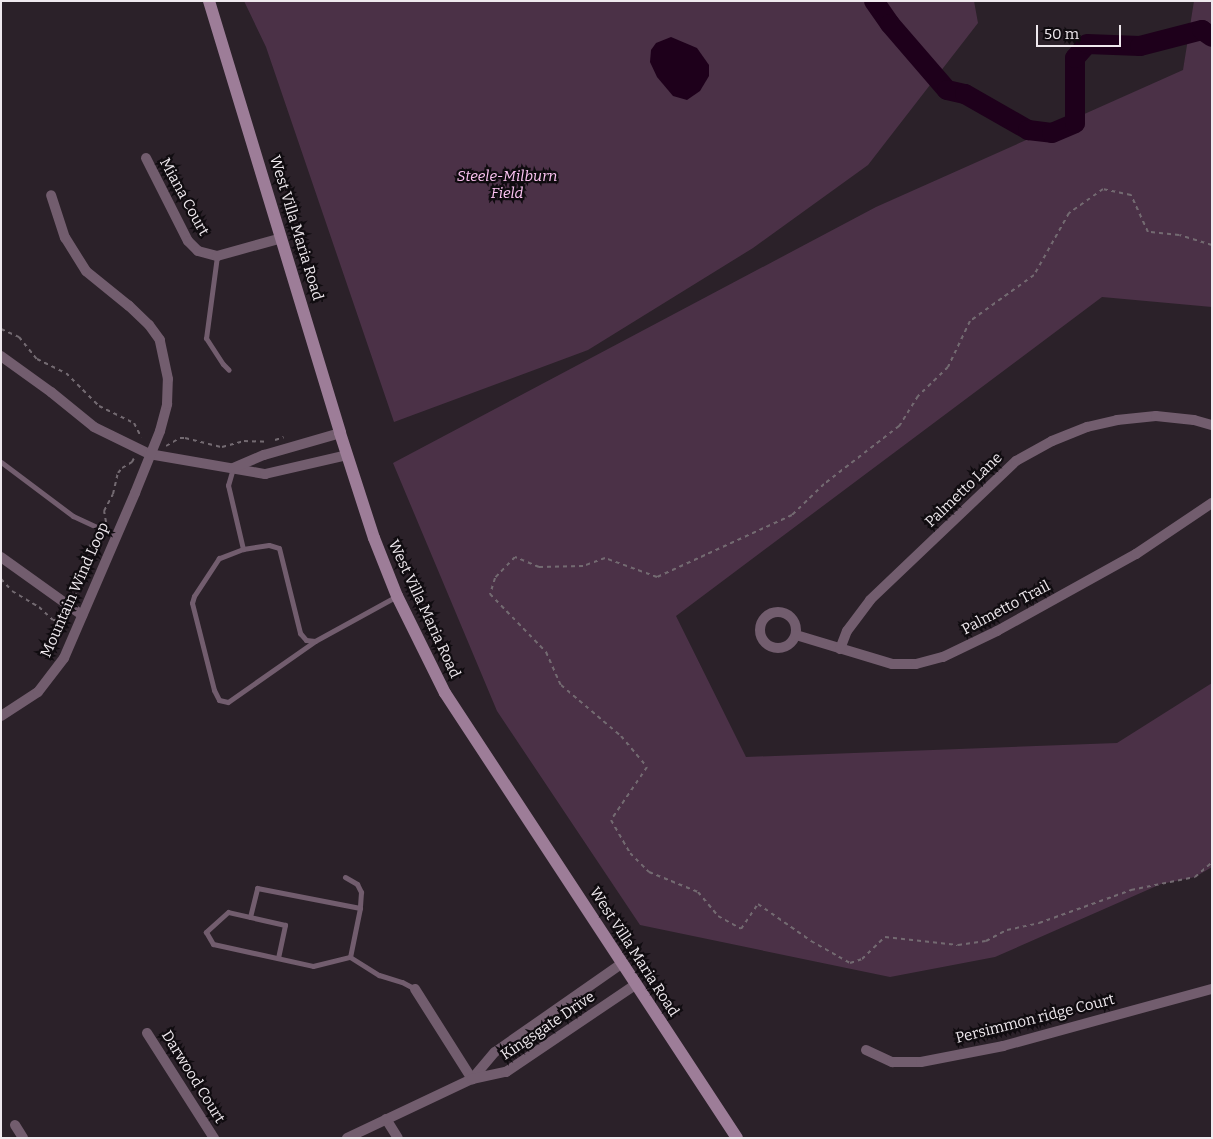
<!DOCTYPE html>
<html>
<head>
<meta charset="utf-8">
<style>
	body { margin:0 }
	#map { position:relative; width:1213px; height:1139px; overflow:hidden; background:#2b2129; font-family:Bitter,serif }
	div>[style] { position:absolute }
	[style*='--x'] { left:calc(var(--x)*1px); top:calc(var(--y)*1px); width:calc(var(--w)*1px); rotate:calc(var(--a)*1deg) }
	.green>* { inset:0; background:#4b3147 }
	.water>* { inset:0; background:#1e001b }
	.river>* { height:20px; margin:-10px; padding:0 10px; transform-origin:10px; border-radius:10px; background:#1e001b }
	.path>* { height:2px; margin-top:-1px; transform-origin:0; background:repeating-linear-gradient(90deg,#736a71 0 4px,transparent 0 8px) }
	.service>* { height:5px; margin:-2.5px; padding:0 2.5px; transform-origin:2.5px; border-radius:2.5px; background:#725d6e }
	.minor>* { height:10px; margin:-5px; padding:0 5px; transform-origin:5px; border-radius:5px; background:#725d6e }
	.minor>.ring { margin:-5px; padding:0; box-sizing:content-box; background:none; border:10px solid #725d6e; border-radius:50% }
	.secondary>* { height:12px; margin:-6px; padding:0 6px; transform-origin:6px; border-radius:6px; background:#9d7d98 }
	span { translate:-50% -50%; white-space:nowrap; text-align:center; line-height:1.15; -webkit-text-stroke:4.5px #100c10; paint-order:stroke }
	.park-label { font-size:15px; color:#fdc4f3; font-style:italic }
	.street-label { font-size:15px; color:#efe9ee }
	.frame { position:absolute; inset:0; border:2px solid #efe9ee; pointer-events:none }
	.scale { position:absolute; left:1036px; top:25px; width:85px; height:22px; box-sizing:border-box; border:2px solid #efe9ee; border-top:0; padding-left:6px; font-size:15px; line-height:18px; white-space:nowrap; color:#efe9ee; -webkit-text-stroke:4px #100c10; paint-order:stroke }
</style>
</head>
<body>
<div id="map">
	<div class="green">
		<div style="clip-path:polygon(244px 1px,974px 1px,978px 23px,868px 165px,753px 248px,588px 350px,394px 422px,266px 47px)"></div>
		<div style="clip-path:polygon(1194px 1px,1212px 1px,1212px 307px,1102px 297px,676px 616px,746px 757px,1117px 743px,1212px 683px,1212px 867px,1195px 877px,1161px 884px,995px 957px,890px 977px,640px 925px,497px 711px,393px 463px,876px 207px,1183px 70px)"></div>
	</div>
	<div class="water">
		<div style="clip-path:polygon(671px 37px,697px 48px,709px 65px,709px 76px,700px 91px,687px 100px,673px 96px,657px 77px,650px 62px,651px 50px,656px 43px)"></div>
	</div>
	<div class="river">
		<div style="--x:874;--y:1;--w:28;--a:55"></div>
		<div style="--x:890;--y:24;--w:87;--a:49.2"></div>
		<div style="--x:947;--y:90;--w:18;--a:13"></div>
		<div style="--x:965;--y:94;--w:73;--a:29.7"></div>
		<div style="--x:1028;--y:130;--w:24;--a:7"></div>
		<div style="--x:1052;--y:133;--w:25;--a:-23"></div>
		<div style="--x:1075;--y:123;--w:65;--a:-90"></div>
		<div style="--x:1075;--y:58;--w:18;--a:-49"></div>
		<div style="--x:1087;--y:44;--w:53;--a:2.2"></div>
		<div style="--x:1140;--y:46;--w:64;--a:-14.5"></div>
		<div style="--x:1202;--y:30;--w:12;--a:35"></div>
	</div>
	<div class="path">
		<div style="--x:1212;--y:245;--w:34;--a:-163"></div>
		<div style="--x:1179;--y:235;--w:31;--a:-174"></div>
		<div style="--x:1148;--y:232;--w:41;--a:-114.7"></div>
		<div style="--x:1131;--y:195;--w:29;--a:-168"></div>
		<div style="--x:1103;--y:189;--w:42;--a:144.8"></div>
		<div style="--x:1069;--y:213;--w:71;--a:119.4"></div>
		<div style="--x:1034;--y:275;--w:79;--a:144.3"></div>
		<div style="--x:970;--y:321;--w:51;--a:115.6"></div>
		<div style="--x:948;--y:367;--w:42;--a:136"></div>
		<div style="--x:918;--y:396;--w:36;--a:122"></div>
		<div style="--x:899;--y:426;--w:95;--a:142.3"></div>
		<div style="--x:824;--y:484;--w:45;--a:135.9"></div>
		<div style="--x:792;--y:515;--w:149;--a:155.3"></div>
		<div style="--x:657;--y:577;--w:55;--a:-159.9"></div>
		<div style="--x:605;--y:558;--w:23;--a:160"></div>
		<div style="--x:583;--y:566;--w:44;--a:178.7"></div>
		<div style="--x:539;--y:567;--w:26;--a:-157"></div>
		<div style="--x:515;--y:557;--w:29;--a:134"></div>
		<div style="--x:495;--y:578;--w:17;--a:107"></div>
		<div style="--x:490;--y:594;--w:81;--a:46"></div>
		<div style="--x:546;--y:652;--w:36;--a:66"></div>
		<div style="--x:561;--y:685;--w:79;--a:40.4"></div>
		<div style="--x:621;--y:736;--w:40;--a:50"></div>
		<div style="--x:647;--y:767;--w:64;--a:124.2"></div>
		<div style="--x:611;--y:820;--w:38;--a:60"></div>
		<div style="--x:630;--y:853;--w:27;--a:45"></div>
		<div style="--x:649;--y:872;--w:53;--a:22.2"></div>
		<div style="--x:698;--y:892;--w:31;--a:50"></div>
		<div style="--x:718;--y:916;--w:26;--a:29"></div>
		<div style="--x:741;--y:929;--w:30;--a:-56"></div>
		<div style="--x:758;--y:904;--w:65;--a:34.9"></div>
		<div style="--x:811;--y:941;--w:45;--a:29.4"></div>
		<div style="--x:850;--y:963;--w:13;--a:-18"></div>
		<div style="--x:862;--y:959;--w:32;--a:-44"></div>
		<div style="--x:885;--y:937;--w:73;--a:6.3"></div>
		<div style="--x:958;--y:945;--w:28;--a:-8"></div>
		<div style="--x:986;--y:941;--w:24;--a:-28"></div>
		<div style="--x:1007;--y:930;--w:33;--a:-12"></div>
		<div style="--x:1039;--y:923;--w:98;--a:-19.7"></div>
		<div style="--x:1131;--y:890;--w:65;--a:-11.5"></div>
		<div style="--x:1195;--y:877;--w:23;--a:-41"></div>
		<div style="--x:1;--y:329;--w:20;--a:24"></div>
		<div style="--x:19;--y:337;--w:28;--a:51"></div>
		<div style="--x:37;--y:359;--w:32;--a:26"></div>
		<div style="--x:66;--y:373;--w:47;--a:45"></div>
		<div style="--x:99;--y:406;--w:39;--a:26"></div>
		<div style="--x:134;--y:423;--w:16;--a:63"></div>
		<div style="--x:275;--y:440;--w:9;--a:-18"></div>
		<div style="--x:166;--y:446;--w:16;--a:-30"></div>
		<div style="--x:180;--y:438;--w:5;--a:0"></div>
		<div style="--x:185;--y:438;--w:38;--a:14"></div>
		<div style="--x:222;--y:447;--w:23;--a:-15"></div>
		<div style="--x:244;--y:441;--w:24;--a:2"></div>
		<div style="--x:106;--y:522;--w:11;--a:-100"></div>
		<div style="--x:104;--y:511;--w:19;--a:-62"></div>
		<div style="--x:113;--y:494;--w:22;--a:-77"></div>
		<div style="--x:118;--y:473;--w:6;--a:-51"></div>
		<div style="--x:122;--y:468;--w:12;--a:-31"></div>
		<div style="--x:132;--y:462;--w:4;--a:-63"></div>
		<div style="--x:1;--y:579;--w:16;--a:47"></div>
		<div style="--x:12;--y:591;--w:31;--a:31"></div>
		<div style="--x:39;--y:607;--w:19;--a:43"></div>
		<div style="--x:53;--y:620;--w:15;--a:0"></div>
		<div style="--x:76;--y:597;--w:16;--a:-97"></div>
		<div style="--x:74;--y:581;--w:22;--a:-60"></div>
		<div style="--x:85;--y:562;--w:20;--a:-72"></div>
		<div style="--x:91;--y:543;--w:11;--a:-27"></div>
	</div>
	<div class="service">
		<div style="--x:217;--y:256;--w:83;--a:97.6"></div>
		<div style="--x:206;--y:338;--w:31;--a:57"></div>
		<div style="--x:223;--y:364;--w:8;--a:45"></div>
		<div style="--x:1;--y:462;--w:90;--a:36.9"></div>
		<div style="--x:73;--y:516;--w:47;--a:24.9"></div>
		<div style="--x:233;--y:468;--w:18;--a:106"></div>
		<div style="--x:228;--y:485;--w:66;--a:76.8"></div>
		<div style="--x:243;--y:549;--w:26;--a:-9"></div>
		<div style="--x:269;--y:545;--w:10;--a:17"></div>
		<div style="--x:279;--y:548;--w:88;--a:76.1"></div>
		<div style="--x:300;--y:633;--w:9;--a:49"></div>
		<div style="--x:306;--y:640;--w:9;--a:6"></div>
		<div style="--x:315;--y:641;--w:94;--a:-28.8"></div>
		<div style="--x:243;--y:549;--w:26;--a:159"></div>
		<div style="--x:219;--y:558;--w:45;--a:123.3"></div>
		<div style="--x:194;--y:596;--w:7;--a:106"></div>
		<div style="--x:192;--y:603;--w:90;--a:75.8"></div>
		<div style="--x:214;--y:690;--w:11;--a:63"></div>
		<div style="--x:219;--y:700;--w:9;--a:13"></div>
		<div style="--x:228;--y:702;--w:106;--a:-35"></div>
		<div style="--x:345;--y:877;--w:14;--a:30"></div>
		<div style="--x:357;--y:884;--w:9;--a:63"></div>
		<div style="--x:361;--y:892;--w:16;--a:94"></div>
		<div style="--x:360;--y:908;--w:50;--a:101.5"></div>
		<div style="--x:250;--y:917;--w:30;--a:-76"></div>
		<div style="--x:257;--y:888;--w:105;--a:11"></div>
		<div style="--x:278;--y:958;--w:34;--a:-78"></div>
		<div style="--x:285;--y:925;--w:58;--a:-167.2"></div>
		<div style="--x:228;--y:912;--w:30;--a:138"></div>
		<div style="--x:206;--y:932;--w:14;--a:60"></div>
		<div style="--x:213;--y:944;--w:102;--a:12.4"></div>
		<div style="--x:313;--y:966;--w:38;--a:-14"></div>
		<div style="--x:350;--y:957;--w:34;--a:32"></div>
		<div style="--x:379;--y:975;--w:24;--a:17"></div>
		<div style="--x:402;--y:982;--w:15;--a:28"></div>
	</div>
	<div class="minor">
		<div style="--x:146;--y:158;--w:93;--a:63.2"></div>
		<div style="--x:188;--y:241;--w:14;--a:45"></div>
		<div style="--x:198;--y:251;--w:20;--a:15"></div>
		<div style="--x:217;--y:256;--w:67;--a:-15.5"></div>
		<div style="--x:1;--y:356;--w:62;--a:35.8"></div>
		<div style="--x:51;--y:392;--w:55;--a:39.1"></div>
		<div style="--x:94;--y:427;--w:61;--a:26.1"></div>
		<div style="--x:149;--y:454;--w:118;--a:9.8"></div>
		<div style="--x:265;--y:474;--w:84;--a:-13"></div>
		<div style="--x:233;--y:468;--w:34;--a:-23"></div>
		<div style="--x:264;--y:455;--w:79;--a:-16.1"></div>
		<div style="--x:1;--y:557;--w:100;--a:35.6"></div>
		<div class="ring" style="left:760px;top:612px;width:26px;height:26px"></div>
		<div style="--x:796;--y:635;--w:100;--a:16.8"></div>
		<div style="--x:892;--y:664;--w:24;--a:0"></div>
		<div style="--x:916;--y:664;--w:28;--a:-15"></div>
		<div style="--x:943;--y:657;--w:60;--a:-25.7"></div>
		<div style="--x:997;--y:631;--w:159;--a:-29"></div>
		<div style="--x:1136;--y:554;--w:92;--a:-33.9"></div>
		<div style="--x:840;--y:649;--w:19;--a:-69"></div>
		<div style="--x:847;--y:631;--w:39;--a:-53"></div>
		<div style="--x:870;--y:600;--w:202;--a:-43.6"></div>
		<div style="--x:1016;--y:461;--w:41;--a:-29.1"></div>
		<div style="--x:1052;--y:441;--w:38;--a:-22"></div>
		<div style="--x:1087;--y:427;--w:31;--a:-13"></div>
		<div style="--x:1117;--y:420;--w:39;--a:-6"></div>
		<div style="--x:1156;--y:416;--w:38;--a:6"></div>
		<div style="--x:1194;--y:420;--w:19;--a:16"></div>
		<div style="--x:1;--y:716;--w:44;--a:-33"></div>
		<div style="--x:38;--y:692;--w:43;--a:-52.6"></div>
		<div style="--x:64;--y:658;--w:180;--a:-66.7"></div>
		<div style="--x:135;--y:493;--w:67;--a:-68"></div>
		<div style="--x:160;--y:431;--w:28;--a:-75"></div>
		<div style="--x:167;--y:404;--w:25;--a:-88"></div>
		<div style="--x:168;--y:379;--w:40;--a:-102"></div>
		<div style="--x:160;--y:340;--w:19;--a:-126"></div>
		<div style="--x:149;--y:325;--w:28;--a:-136"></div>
		<div style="--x:129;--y:306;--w:55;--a:-140.9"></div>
		<div style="--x:86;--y:271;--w:39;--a:-122"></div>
		<div style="--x:65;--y:238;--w:45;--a:-108"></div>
		<div style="--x:415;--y:989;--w:107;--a:57.7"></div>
		<div style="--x:147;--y:1033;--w:125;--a:57.5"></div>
		<div style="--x:866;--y:1050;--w:29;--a:25"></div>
		<div style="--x:892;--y:1062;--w:29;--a:0"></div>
		<div style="--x:921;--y:1062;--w:84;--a:-11"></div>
		<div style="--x:1003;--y:1046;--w:217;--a:-15.3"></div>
		<div style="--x:472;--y:1079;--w:35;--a:-50"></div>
		<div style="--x:495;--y:1052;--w:154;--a:-34.9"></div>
		<div style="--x:386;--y:1119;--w:22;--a:58"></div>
		<div style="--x:15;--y:1125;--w:15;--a:58"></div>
		<div style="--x:347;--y:1138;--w:138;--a:-25.3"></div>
		<div style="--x:472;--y:1079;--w:35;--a:-12"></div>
		<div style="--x:506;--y:1072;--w:156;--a:-34"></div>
	</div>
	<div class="secondary">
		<div style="--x:209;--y:1;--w:451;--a:73.1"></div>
		<div style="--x:340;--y:433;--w:110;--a:72.1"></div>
		<div style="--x:374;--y:538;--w:62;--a:68.4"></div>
		<div style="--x:397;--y:596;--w:108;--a:63.7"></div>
		<div style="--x:445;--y:693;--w:532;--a:56.73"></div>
	</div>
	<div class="park-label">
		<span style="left:507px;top:185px">Steele-Milburn<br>Field</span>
	</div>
	<div class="street-label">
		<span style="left:184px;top:197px;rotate:61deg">Miana Court</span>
		<span style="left:296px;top:228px;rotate:73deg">West Villa Maria Road</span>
		<span style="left:964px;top:490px;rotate:-44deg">Palmetto Lane</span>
		<span style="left:75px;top:590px;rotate:-66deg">Mountain Wind Loop</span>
		<span style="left:1006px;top:608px;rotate:-28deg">Palmetto Trail</span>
		<span style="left:424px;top:609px;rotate:65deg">West Villa Maria Road</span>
		<span style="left:634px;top:952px;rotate:57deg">West Villa Maria Road</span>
		<span style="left:1035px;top:1019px;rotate:-14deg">Persimmon ridge Court</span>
		<span style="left:548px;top:1026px;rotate:-34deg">Kingsgate Drive</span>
		<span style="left:193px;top:1077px;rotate:58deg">Darwood Court</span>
	</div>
	<div class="frame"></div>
	<div class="scale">50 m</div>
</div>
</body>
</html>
